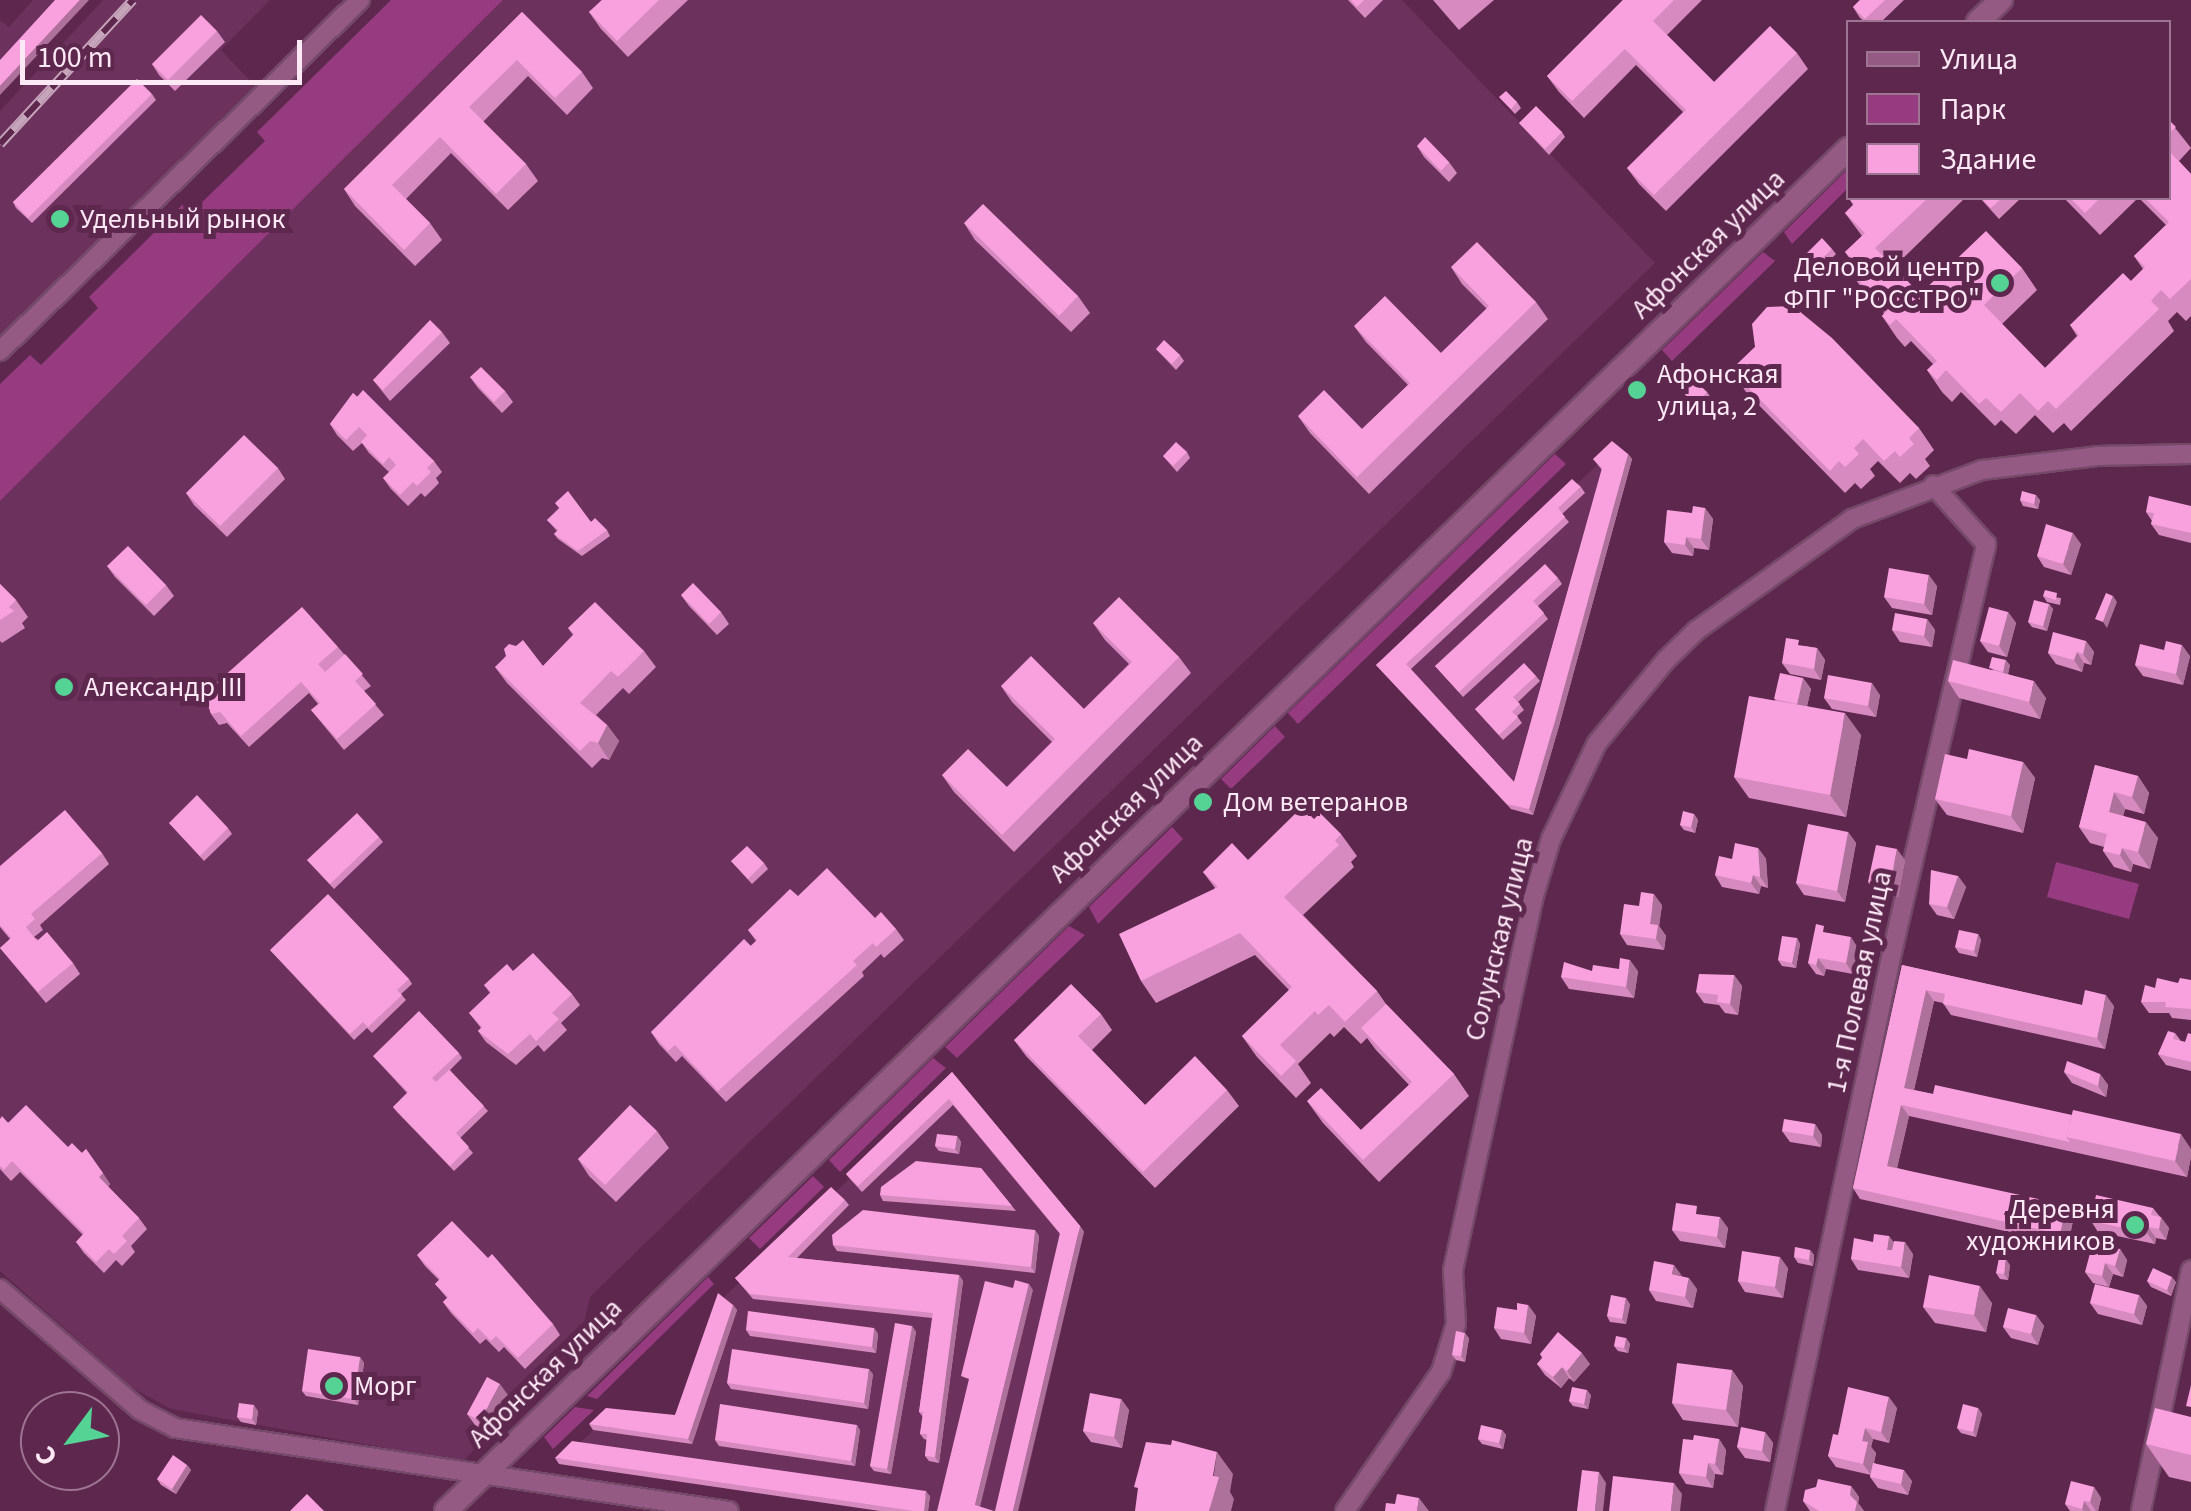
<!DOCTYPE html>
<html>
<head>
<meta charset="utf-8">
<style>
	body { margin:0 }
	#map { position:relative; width:2191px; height:1511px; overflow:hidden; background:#5d274e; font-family:"Source Sans 3",sans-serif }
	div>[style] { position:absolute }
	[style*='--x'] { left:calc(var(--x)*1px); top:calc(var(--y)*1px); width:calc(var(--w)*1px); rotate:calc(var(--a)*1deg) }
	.built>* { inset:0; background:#6c315c }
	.green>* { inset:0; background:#963b7f }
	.roads { filter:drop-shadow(2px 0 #754969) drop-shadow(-2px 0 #754969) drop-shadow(0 2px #754969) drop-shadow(0 -2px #754969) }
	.street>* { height:18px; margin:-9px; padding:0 9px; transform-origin:9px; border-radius:9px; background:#955a83 }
	.secondary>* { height:22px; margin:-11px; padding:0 11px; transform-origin:11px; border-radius:11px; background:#955a83 }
	.rail>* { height:10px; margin-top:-5px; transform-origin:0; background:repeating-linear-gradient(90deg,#5d274e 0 19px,#c6a5bb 0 38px); box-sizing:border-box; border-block:2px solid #c6a5bb }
	.wall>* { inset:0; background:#d68abf }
	.shaded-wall>* { inset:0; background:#ae719b }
	.building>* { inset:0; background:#f9a1de }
	.dots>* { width:28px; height:28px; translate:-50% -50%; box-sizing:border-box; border:5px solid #5d274e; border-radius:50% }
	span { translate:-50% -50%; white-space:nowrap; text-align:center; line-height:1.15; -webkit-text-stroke:10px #5d274e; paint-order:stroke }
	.poi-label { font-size:28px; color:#fde8f5 }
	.left { translate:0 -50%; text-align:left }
	.right { translate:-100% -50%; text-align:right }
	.street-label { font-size:28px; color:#fde8f5 }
	.legend { position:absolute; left:1846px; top:20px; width:325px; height:180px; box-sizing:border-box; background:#5d274e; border:2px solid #9d7491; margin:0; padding:12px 18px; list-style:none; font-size:30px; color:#fde8f5 }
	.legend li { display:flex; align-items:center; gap:20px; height:50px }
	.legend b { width:50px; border:2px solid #9d7491 }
	.north { position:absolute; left:20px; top:1391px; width:100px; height:100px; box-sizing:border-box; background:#5d274e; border:2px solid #9d7491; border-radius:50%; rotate:238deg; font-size:28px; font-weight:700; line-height:40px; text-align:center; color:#fde8f5 }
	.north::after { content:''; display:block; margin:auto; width:35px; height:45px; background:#54d395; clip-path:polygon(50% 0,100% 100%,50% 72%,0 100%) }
	.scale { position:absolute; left:20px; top:40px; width:282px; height:45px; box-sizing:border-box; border:5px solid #fde8f5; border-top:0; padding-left:12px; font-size:30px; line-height:35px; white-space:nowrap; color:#fde8f5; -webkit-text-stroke:8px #5d274e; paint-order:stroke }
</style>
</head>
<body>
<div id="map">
	<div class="built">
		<div style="clip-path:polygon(33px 0,89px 0,0 95px,0 20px,9px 27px)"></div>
		<div style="clip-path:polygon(103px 0,270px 0,221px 50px,255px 86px,0 338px,0 111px)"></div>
		<div style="clip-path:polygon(503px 0,1402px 0,1655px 263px,590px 1297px,579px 1344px,462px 1462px,171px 1409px,131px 1387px,0 1271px,0 501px)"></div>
		<div style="clip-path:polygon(1616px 447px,1632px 459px,1533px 815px,1511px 809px,1380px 670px)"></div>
		<div style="clip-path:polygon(956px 1078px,1084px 1232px,1019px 1511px,880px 1511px,559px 1464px,610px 1413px,679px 1420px,722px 1299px)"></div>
	</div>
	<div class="green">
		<div style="clip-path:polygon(391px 0,503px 0,0 501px,0 384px,30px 355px,41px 365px,98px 308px,89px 297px,185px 202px,194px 210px,265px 141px,257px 132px)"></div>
		<div style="clip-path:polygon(1848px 169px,1848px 188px,1792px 244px,1784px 232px)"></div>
		<div style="clip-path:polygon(1763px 252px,1775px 261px,1672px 361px,1662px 350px)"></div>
		<div style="clip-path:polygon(1555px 454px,1566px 464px,1298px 724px,1288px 713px)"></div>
		<div style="clip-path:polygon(1275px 726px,1285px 737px,1231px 789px,1221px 779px)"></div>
		<div style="clip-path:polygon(1172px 827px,1183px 839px,1098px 924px,1089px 907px)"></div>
		<div style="clip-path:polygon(2056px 862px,2139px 884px,2129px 919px,2047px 897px)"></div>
		<div style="clip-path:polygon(1069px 926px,1085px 935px,957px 1058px,945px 1047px)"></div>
		<div style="clip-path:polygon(933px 1058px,946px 1068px,840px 1172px,829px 1160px)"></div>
		<div style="clip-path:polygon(813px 1176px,824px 1187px,760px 1249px,749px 1238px)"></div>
		<div style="clip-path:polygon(708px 1277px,714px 1284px,597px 1399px,587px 1396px)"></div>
		<div style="clip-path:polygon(575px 1407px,594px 1410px,553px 1449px,544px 1437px)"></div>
	</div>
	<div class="roads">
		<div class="street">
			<div style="--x:0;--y:351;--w:503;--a:-44.27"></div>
			<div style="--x:0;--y:1289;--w:185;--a:40.8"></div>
			<div style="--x:140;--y:1410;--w:39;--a:27"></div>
			<div style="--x:175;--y:1428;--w:560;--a:8.52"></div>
			<div style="--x:1345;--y:1511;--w:169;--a:-55.4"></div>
			<div style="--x:1441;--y:1372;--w:50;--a:-72.6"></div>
			<div style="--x:1456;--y:1324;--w:54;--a:-93.2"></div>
			<div style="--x:1453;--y:1270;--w:380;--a:-77.8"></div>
			<div style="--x:1533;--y:899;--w:63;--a:-73.3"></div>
			<div style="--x:1551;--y:839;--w:106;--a:-64.4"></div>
			<div style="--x:1597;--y:743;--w:108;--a:-50.3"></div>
			<div style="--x:1666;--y:660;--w:43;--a:-44.1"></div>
			<div style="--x:1697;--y:630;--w:191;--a:-35.6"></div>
			<div style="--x:1852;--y:519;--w:139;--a:-20.7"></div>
			<div style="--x:1982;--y:470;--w:116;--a:-6.9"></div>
			<div style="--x:2097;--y:456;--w:94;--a:-1.2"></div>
			<div style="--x:1775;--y:1511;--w:566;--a:-78.17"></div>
			<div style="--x:1891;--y:957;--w:424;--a:-77"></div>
			<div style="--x:1986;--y:544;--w:79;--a:-131.9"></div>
			<div style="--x:2141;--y:1511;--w:246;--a:-78.3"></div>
		</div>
		<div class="secondary">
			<div style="--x:1978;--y:22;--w:32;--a:-44"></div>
			<div style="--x:446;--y:1511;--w:1955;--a:-44.17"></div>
		</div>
	</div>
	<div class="rail">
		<div style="--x:0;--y:144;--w:196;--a:-47.3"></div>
	</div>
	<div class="wall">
		<div style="clip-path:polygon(602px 0,688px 0,628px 57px,601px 29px,589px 12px)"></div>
		<div style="clip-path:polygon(1348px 0,1383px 0,1365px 18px)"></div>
		<div style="clip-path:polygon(1433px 0,1494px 0,1459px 30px)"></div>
		<div style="clip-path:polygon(1623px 0,1702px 0,1667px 35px,1714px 82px,1797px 53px,1808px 69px,1666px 211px,1639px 184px,1627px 168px,1683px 112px,1636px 65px,1584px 118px,1559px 92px,1547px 76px)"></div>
		<div style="clip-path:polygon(1860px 0,1904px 0,1881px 22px,1865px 22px,1860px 18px,1853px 7px)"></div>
		<div style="clip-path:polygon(522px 12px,582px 72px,593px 88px,567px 115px,528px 76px,483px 122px,526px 164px,538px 181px,508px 210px,451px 153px,406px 199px,430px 223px,442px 240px,415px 266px,355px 206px,344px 189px)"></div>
		<div style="clip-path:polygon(217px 31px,225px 42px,175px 91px,159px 75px,152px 64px)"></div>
		<div style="clip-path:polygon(152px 94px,156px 100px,32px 223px,16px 208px,13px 202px)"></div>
		<div style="clip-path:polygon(1499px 97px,1517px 102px,1521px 108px,1515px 114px)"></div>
		<div style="clip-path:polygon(2168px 119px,2191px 148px,2179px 161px,2191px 174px,2191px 316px,2186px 321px,2177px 312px,2168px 321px,2174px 331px,2071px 431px,2064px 423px,2053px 433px,2035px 415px,2016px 434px,2001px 420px,1995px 426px,1961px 392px,1952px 402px,1942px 392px,1927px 370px,1933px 364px,1911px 341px,1905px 347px,1897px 338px,1882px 316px,1884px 313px,1867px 296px,1852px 274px,1857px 269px,1845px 252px,1862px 236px,1845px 213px,1853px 205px,1848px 197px,1965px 198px,1894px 267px,1920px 294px,2022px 268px,2037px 290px,2002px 324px,2045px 368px,2077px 336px,2070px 325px,2131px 281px,2143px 269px,2134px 256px,2166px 225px,2139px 198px,2168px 198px)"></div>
		<div style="clip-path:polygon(1519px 123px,1562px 132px,1565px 137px,1549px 155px)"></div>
		<div style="clip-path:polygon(1417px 146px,1449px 162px,1457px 173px,1449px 182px,1424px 157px)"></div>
		<div style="clip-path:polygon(1980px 198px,2021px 198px,1999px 219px)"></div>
		<div style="clip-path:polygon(2064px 198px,2138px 198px,2100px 235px)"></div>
		<div style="clip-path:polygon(964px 223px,1078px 296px,1090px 313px,1071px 332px,975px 240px)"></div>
		<div style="clip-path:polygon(1832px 249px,1836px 254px,1818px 272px,1804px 256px)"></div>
		<div style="clip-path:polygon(1451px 267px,1536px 302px,1548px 319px,1369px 494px,1310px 433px,1298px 416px,1362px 429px,1408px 385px,1366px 342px,1354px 326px,1441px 353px,1487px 309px,1462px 284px)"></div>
		<div style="clip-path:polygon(442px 332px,450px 343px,390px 401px,373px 380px)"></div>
		<div style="clip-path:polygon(1755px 347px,1919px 428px,1934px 450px,1925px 459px,1930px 466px,1916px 479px,1910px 473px,1900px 483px,1878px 461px,1870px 469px,1875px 476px,1861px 489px,1855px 483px,1845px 493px,1746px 392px,1731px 370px)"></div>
		<div style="clip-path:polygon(1156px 349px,1180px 355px,1184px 361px,1176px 370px)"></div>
		<div style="clip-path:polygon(470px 377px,505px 391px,513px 402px,502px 413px,478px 388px)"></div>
		<div style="clip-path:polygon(1681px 390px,1707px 392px,1711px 398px,1699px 410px)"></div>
		<div style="clip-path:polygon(353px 393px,434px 461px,442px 472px,436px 478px,439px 483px,425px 497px,421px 493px,408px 506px,391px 489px,383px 478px,389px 472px,369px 453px,362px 443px,353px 451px,337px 435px,330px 424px)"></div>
		<div style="clip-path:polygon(1187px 452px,1190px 458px,1177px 472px,1163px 456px)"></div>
		<div style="clip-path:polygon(1628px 454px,1632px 459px,1559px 726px,1533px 815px,1511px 809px,1376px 665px,1581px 487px,1585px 493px,1562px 514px,1569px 522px,1411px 669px,1514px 782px,1602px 470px,1593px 459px)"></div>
		<div style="clip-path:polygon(278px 468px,285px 479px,227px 537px,194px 505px,186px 493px)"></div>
		<div style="clip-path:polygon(2020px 500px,2040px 500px,2038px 509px,2023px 506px)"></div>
		<div style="clip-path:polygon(555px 503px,607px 530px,610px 536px,582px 556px,558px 539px,554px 534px,557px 531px,547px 520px,559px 508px)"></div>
		<div style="clip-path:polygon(2191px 506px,2191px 543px,2159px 535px,2151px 524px,2152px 521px,2146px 512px)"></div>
		<div style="clip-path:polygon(1705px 508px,1713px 519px,1709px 550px,1694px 548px,1693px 556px,1672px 553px,1664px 542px,1692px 513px)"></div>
		<div style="clip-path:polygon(2081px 544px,2071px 575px,2044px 567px,2037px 556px)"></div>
		<div style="clip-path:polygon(107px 566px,166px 585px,174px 596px,154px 616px,115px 577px)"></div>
		<div style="clip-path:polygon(1558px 578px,1562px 584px,1538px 606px,1548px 619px,1463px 697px,1435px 666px)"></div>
		<div style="clip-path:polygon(0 584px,16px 600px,28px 617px,22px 623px,25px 628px,2px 643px,0 641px)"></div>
		<div style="clip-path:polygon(1937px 586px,1932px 615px,1892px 608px,1884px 597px)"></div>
		<div style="clip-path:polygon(681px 595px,721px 612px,729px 624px,717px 635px,689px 606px)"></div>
		<div style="clip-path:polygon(2043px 596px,2061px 598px,2060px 605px,2047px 602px)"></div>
		<div style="clip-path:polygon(2049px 604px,2053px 609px,2047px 631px,2032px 627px,2028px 622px)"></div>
		<div style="clip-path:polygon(2008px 612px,2016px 623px,2007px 657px,1988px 652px,1980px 641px)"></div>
		<div style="clip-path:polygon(1927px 619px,1935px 630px,1932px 647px,1900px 642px,1892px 630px)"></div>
		<div style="clip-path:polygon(1093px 623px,1179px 657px,1191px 673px,1014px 852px,954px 792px,942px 775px,1007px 787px,1052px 742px,1012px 702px,1001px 686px,1084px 709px,1129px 664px,1105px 640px)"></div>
		<div style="clip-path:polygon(568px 628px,644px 651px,656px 667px,629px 694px,623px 688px,596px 715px,607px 725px,619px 741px,609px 760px,602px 758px,592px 768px,507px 683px,495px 667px,543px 666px,573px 635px)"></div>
		<div style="clip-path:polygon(2086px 641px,2094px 652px,2091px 665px,2084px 663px,2082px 672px,2056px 664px,2048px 653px)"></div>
		<div style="clip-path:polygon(1804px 646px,1817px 648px,1825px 660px,1821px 680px,1790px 674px,1782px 663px)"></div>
		<div style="clip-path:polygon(338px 647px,371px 686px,364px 691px,384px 715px,344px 750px,311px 710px,318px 704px,309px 693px,249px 747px,227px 723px,219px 725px,211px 714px)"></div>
		<div style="clip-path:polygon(2190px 656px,2183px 685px,2143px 676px,2135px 665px)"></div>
		<div style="clip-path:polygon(2010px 665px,2008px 674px,2046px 698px,2040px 719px,1959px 698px,1948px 681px)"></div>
		<div style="clip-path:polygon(1536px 676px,1540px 681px,1518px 702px,1524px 710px,1517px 716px,1522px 723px,1503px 740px,1475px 709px)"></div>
		<div style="clip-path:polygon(1803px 678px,1811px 689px,1807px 706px,1861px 735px,1846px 817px,1749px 798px,1734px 777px,1775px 700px)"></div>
		<div style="clip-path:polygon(1880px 695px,1876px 717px,1832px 709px,1824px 698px)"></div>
		<div style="clip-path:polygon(1967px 759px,2023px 762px,2035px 778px,2023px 833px,1947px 815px,1935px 799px)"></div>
		<div style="clip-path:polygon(2095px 765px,2138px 776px,2149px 793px,2144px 814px,2125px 809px,2123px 816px,2158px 838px,2150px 869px,2133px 864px,2131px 872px,2114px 867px,2103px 851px,2104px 847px,2090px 843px,2079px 827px)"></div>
		<div style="clip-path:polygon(1694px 814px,1698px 820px,1695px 833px,1684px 830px,1680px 825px)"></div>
		<div style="clip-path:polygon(1314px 819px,1341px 834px,1357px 856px,1351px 862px,1354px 867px,1303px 915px,1377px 991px,1386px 1004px,1454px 1074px,1469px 1096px,1379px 1182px,1323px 1123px,1307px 1101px,1361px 1130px,1409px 1085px,1376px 1050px,1367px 1038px,1361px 1044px,1344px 1027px,1334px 1037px,1330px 1033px,1298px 1064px,1311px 1083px,1296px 1098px,1257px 1057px,1242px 1036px,1289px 990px,1255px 955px,1156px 1003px,1141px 981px,1215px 888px,1203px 872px,1248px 860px)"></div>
		<div style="clip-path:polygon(169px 823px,228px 828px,232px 834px,204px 861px)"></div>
		<div style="clip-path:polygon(1848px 832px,1856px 843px,1845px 902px,1804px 895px,1796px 883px)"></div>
		<div style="clip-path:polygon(379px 837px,383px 842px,334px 889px,307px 860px)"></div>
		<div style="clip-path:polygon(1758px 848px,1766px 859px,1768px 888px,1761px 886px,1759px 894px,1722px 887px,1715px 875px,1732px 859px)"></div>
		<div style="clip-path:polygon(102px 853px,109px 864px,40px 925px,43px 930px,34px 937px,73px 963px,80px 974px,46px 1003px,0 948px,10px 939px,0 927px,0 866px)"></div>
		<div style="clip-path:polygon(1905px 860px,1898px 897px,1876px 893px,1868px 882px)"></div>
		<div style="clip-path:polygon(731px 861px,764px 863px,768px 869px,752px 884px)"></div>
		<div style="clip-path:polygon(1958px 876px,1966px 887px,1954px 919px,1937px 915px,1929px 904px)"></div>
		<div style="clip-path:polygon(798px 896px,875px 918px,896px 929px,904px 940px,884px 958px,881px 954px,862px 972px,864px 976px,726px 1102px,682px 1056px,676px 1062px,659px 1044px,651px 1032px,756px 941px,748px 930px)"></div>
		<div style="clip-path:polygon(1662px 905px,1659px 926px,1666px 936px,1664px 950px,1627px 945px,1620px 934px,1639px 906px)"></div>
		<div style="clip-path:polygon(1829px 933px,1858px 948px,1853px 974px,1826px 969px,1824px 976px,1816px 974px,1808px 963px)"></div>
		<div style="clip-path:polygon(1978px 934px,1981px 940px,1977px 957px,1959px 953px,1955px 947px)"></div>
		<div style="clip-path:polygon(1797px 938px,1800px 944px,1796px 968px,1782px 966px,1778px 960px)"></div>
		<div style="clip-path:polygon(270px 950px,409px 979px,412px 984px,401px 994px,406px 1000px,372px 1033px,367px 1028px,354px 1040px)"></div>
		<div style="clip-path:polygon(1902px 965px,2082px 1005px,2114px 1006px,2105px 1049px,1951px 1015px,1943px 1003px,1934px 1001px,1914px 1090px,2191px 1149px,2191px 1157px,2187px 1177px,1909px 1116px,1897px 1168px,2074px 1216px,2068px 1245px,1860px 1199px,1853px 1188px)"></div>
		<div style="clip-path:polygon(1619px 969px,1638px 971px,1634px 998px,1569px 989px,1561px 977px,1592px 971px)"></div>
		<div style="clip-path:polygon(513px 971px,572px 994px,580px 1005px,561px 1023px,567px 1030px,544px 1052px,538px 1045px,516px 1065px,486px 1042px,478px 1031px,481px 1028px,469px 1013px,490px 993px,484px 985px)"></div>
		<div style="clip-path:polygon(1734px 975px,1742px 986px,1738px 1015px,1725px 1013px,1719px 1005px,1704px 1003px,1696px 992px)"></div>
		<div style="clip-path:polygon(2191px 980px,2191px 1020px,2172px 1018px,2169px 1013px,2149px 1013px,2141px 1002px,2155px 988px)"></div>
		<div style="clip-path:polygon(1101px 1014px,1112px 1030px,1092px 1050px,1145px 1105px,1227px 1090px,1239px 1106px,1155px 1188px,1026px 1056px,1014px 1040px)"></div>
		<div style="clip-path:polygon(2175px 1033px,2181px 1041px,2185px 1042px,2191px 1034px,2191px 1071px,2166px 1065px,2158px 1054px)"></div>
		<div style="clip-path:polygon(459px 1053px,462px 1058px,450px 1070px,488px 1111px,460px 1138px,473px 1153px,454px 1171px,397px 1112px,393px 1107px,407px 1093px,373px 1056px)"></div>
		<div style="clip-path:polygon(952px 1072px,1080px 1226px,1084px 1232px,1060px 1234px,953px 1105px,862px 1192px,850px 1179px,846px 1174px)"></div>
		<div style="clip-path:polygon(2064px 1072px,2100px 1074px,2108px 1085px,2106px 1097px,2072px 1083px)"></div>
		<div style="clip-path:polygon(0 1119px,82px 1153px,86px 1149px,110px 1184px,108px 1187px,139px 1218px,147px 1229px,131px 1246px,135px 1252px,122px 1266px,116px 1260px,104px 1273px,84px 1253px,76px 1242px,83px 1235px,20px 1172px,11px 1181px,0 1169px)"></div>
		<div style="clip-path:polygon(1815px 1124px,1822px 1135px,1821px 1147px,1790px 1142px,1782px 1131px)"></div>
		<div style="clip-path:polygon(657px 1131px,669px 1148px,616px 1202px,589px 1176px,578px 1159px)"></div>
		<div style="clip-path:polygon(957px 1136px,961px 1142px,959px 1154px,939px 1151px,935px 1146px)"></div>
		<div style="clip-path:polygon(981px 1168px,1016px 1211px,883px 1201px,880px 1195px)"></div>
		<div style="clip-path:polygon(845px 1200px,849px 1205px,797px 1258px,959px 1275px,963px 1281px,939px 1463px,929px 1461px,925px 1456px,927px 1440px,924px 1439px,920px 1434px,923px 1417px,919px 1412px,932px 1318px,753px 1299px,735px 1278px)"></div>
		<div style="clip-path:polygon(2153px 1208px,2169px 1228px,2166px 1240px,2156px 1238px,2155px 1244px,2098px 1232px,2091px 1221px)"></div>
		<div style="clip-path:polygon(1703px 1215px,1728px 1228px,1725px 1248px,1680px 1241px,1672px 1230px)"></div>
		<div style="clip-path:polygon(1035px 1230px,1039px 1236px,1035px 1273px,837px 1251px,833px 1245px)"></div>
		<div style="clip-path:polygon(1889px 1236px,1894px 1243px,1913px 1254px,1909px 1278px,1858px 1270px,1851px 1259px,1873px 1242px)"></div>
		<div style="clip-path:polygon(2120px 1249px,2127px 1260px,2123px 1277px,2113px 1274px,2109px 1287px,2093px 1283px,2085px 1272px)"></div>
		<div style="clip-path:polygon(1810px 1250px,1814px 1255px,1813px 1266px,1798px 1263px,1794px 1257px)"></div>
		<div style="clip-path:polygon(417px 1255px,553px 1324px,560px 1335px,525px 1369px,504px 1347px,499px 1352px,486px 1339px,480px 1344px,451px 1313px,443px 1302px,447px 1298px,435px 1284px,439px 1280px,425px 1266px)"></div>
		<div style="clip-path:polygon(2010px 1265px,2008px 1280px,2000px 1279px,1996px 1273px)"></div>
		<div style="clip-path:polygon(1788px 1268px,1783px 1298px,1745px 1292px,1738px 1281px)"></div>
		<div style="clip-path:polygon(2147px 1281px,2176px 1282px,2171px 1296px,2151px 1287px)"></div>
		<div style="clip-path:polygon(1697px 1289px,1693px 1308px,1656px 1301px,1649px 1290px)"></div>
		<div style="clip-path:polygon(2139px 1295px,2147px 1306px,2142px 1325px,2098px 1314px,2090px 1303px)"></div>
		<div style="clip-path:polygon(1992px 1303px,1986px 1332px,1935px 1323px,1923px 1307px)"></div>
		<div style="clip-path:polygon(1630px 1304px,1626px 1324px,1610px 1322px,1607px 1316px)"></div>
		<div style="clip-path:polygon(733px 1305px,737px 1310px,692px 1444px,593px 1430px,589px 1424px,675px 1415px)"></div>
		<div style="clip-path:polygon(1528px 1305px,1536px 1316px,1531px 1344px,1501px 1339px,1494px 1328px,1517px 1310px)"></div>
		<div style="clip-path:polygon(2036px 1315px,2044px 1326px,2038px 1345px,2011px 1338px,2003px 1327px)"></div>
		<div style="clip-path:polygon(912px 1326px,916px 1332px,891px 1474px,874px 1471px,870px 1466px)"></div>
		<div style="clip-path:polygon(874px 1328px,878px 1334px,876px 1353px,750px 1336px,746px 1330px)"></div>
		<div style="clip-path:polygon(1469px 1338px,1465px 1362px,1456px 1360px,1452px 1355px)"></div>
		<div style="clip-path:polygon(1626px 1338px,1630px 1344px,1628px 1353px,1618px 1351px,1614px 1346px)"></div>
		<div style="clip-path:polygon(1540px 1354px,1590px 1364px,1574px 1382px,1569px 1378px,1561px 1388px,1545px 1375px,1537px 1364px,1542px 1358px)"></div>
		<div style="clip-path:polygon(360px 1357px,364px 1363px,358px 1405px,306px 1396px,302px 1391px)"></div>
		<div style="clip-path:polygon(1732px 1370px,1743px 1386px,1738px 1427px,1683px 1420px,1672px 1403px)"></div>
		<div style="clip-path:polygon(873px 1374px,868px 1409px,731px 1389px,727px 1383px)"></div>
		<div style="clip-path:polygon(508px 1395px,488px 1432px,475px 1425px,467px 1414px)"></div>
		<div style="clip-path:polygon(1591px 1395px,1588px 1409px,1573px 1406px,1569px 1401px)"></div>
		<div style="clip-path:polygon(1121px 1399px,1129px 1410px,1122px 1448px,1091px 1442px,1083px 1431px)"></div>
		<div style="clip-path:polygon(1897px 1408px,1889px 1443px,1873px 1439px,1871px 1447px,1876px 1453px,1874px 1463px,1912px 1481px,1908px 1495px,1878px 1488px,1870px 1477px,1871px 1475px,1836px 1467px,1828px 1456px,1838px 1435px)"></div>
		<div style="clip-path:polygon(1978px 1408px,1982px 1414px,1976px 1437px,1961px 1433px,1957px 1428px)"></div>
		<div style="clip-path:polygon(258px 1411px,256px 1425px,241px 1422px,237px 1417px)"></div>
		<div style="clip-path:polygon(2191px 1417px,2191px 1482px,2169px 1477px,2146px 1444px)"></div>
		<div style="clip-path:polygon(100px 1418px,119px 1438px,100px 1458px)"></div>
		<div style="clip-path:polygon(860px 1430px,855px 1466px,719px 1446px,715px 1440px)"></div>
		<div style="clip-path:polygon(1502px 1430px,1506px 1435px,1503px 1449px,1482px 1444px,1478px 1439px)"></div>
		<div style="clip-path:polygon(1765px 1432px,1773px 1443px,1770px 1462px,1745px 1458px,1737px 1447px)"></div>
		<div style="clip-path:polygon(1719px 1439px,1726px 1450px,1723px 1475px,1715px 1474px,1713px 1488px,1686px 1484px,1679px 1473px)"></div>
		<div style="clip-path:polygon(555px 1458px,930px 1496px,928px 1511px,880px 1511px,559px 1464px)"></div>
		<div style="clip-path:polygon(187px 1465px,191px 1470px,176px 1494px,161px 1485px,157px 1479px)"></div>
		<div style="clip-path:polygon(61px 1471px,87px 1471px,75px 1484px)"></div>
		<div style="clip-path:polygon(1851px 1486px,1859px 1497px,1858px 1503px,1864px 1511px,1810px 1511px,1803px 1501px)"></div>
		<div style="clip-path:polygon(2094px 1487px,2101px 1498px,2098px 1511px,2070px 1511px,2065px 1504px)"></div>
	</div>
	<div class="shaded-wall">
		<div style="clip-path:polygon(80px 0,89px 0,0 95px,0 86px)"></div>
		<div style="clip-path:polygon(1628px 454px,1632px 459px,1559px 726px,1533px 815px,1529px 809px)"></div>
		<div style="clip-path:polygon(2036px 495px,2040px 500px,2038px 509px,2034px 504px)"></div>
		<div style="clip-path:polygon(1705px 508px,1713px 519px,1709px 550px,1701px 539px)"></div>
		<div style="clip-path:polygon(2073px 533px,2081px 544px,2071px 575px,2063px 564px)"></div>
		<div style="clip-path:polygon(1686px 537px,1694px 548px,1693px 556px,1685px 545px)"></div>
		<div style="clip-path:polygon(1929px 575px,1937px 586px,1932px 615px,1924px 604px)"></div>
		<div style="clip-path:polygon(2113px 596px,2117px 602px,2107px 628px,2103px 622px)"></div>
		<div style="clip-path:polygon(2049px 604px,2053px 609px,2047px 631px,2043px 626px)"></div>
		<div style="clip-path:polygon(2008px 612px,2016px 623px,2007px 657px,1999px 646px)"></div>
		<div style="clip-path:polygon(1927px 619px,1935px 630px,1932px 647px,1924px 636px)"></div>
		<div style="clip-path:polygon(2086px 641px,2094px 652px,2091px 665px,2083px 654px)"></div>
		<div style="clip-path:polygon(2182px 645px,2190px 656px,2183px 685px,2176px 674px)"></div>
		<div style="clip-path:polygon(1817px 648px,1825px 660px,1821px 680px,1814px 669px)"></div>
		<div style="clip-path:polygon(2077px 652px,2084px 663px,2082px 672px,2074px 660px)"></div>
		<div style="clip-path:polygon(2006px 660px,2010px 665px,2007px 677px,2003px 672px)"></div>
		<div style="clip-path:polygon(1803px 678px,1811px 689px,1805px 715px,1797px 704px)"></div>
		<div style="clip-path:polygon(2034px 681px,2046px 698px,2040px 719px,2029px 702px)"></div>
		<div style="clip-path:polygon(1872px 683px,1880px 695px,1876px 717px,1868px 706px)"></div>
		<div style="clip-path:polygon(1845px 713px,1861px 735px,1846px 817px,1830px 795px)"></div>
		<div style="clip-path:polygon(607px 725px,619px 741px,609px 760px,598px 743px)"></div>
		<div style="clip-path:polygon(2023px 762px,2035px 778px,2023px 833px,2011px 816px)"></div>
		<div style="clip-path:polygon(2138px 776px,2149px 793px,2144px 814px,2132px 797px)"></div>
		<div style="clip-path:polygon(2114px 792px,2125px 809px,2120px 828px,2109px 812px)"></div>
		<div style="clip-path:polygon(1694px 814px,1698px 820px,1695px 833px,1691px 827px)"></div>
		<div style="clip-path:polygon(2146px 822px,2158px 838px,2150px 869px,2138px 852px)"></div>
		<div style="clip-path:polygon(1848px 832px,1856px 843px,1845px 902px,1837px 891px)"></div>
		<div style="clip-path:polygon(1758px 848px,1766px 859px,1768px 888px,1760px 877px)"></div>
		<div style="clip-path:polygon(2122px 848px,2133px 864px,2131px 872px,2120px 855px)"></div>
		<div style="clip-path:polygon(1897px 849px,1905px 860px,1898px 897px,1890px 886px)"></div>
		<div style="clip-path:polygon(1753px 875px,1761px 886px,1759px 894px,1751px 883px)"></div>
		<div style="clip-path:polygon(1958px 876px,1966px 887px,1954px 919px,1947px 907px)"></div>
		<div style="clip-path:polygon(1654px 894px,1662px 905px,1659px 926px,1666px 936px,1664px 950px,1656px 939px,1650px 924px)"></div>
		<div style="clip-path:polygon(1978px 934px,1981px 940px,1977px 957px,1974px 951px)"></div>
		<div style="clip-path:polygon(1851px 937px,1858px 948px,1853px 974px,1846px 963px)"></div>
		<div style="clip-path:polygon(1797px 938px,1800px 944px,1796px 968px,1792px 963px)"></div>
		<div style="clip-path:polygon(1818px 958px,1826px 969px,1824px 976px,1816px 965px)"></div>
		<div style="clip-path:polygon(1630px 960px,1638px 971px,1634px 998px,1626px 987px)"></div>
		<div style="clip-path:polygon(1734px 975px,1742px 986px,1738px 1015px,1730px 1004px)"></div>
		<div style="clip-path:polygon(1926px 990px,1934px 1001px,1912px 1099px,1904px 1088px)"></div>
		<div style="clip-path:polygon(2106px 995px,2114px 1006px,2105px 1049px,2097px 1038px)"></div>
		<div style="clip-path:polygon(2100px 1074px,2108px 1085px,2106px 1097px,2098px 1086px)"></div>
		<div style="clip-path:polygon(1901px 1105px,1909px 1116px,1895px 1177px,1887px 1166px)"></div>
		<div style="clip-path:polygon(1815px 1124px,1822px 1135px,1821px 1147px,1813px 1136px)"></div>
		<div style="clip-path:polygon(2181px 1134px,2191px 1149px,2191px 1157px,2187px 1177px,2175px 1161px)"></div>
		<div style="clip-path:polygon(957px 1136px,961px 1142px,959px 1154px,955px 1149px)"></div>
		<div style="clip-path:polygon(103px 1173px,110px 1184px,107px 1188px,99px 1177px)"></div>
		<div style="clip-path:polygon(2066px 1205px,2074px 1216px,2068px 1245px,2060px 1234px)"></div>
		<div style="clip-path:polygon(1720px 1217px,1728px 1228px,1725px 1248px,1717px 1237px)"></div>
		<div style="clip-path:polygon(2161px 1217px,2169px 1228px,2166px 1240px,2159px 1229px)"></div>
		<div style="clip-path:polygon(1080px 1226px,1084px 1232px,1018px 1511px,1013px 1511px)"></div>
		<div style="clip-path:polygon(2148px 1227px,2156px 1238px,2155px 1244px,2147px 1233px)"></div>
		<div style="clip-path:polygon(1035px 1230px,1039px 1236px,1035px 1273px,1031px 1267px)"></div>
		<div style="clip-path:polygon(1889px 1236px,1897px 1247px,1894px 1261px,1887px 1250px)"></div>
		<div style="clip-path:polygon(1905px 1242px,1913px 1254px,1909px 1278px,1901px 1267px)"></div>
		<div style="clip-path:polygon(2120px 1249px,2127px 1260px,2123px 1277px,2115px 1266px)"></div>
		<div style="clip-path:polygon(1810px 1250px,1814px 1255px,1813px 1266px,1809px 1260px)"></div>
		<div style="clip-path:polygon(1780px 1257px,1788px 1268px,1783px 1298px,1775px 1287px)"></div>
		<div style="clip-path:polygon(2006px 1259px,2010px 1265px,2008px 1280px,2004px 1274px)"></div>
		<div style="clip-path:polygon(2105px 1263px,2113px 1274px,2109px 1287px,2102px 1276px)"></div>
		<div style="clip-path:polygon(1674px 1265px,1682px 1276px,1672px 1274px)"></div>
		<div style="clip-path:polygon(959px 1275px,963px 1281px,939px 1463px,935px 1457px)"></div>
		<div style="clip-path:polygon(2172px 1277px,2176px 1282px,2171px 1296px,2167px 1290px)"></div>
		<div style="clip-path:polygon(1689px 1278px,1697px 1289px,1693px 1308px,1685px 1297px)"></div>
		<div style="clip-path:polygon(1029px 1284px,1033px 1290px,979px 1511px,975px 1505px)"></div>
		<div style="clip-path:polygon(1980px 1286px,1992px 1303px,1986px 1332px,1974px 1315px)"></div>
		<div style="clip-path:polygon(2139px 1295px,2147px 1306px,2142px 1325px,2134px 1314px)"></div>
		<div style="clip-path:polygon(1626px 1298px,1630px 1304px,1626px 1324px,1622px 1319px)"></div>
		<div style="clip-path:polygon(733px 1305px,737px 1310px,692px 1444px,688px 1439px)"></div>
		<div style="clip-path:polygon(1528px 1305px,1536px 1316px,1531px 1344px,1524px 1333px)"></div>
		<div style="clip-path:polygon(2036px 1315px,2044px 1326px,2038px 1345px,2031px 1334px)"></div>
		<div style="clip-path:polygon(912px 1326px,916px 1332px,891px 1474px,887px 1469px)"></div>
		<div style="clip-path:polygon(874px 1328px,878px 1334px,876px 1353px,872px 1347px)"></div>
		<div style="clip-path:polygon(1465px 1333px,1469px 1338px,1465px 1362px,1461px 1356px)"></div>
		<div style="clip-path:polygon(1626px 1338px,1630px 1344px,1628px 1353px,1624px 1348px)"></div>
		<div style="clip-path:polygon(1582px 1353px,1590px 1364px,1574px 1382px,1567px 1371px)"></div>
		<div style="clip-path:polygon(360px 1357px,364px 1363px,358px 1405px,354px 1399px)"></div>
		<div style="clip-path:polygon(1562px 1367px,1569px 1378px,1561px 1388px,1553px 1377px)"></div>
		<div style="clip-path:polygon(869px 1369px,873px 1374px,868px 1409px,864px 1403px)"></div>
		<div style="clip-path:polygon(1732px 1370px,1743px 1386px,1738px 1427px,1726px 1410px)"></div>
		<div style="clip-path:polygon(500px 1384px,508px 1395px,488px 1432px,480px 1421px)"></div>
		<div style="clip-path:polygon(1587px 1390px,1591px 1395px,1588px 1409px,1584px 1404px)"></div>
		<div style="clip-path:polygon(1889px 1397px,1897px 1408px,1889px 1443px,1881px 1432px)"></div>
		<div style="clip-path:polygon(1121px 1399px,1129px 1410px,1122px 1448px,1114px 1437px)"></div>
		<div style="clip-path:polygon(254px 1405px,258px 1411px,256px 1425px,252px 1419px)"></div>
		<div style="clip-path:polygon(1978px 1408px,1982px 1414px,1976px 1437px,1973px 1432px)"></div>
		<div style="clip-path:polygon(857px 1425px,860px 1430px,855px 1466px,851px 1461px)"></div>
		<div style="clip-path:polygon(1865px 1428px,1873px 1439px,1871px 1447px,1876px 1453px,1871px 1475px,1863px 1464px,1862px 1441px)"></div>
		<div style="clip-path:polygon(1502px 1430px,1506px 1435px,1503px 1449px,1499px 1443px)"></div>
		<div style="clip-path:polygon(1765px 1432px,1773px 1443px,1770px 1462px,1762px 1451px)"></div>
		<div style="clip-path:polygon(1719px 1439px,1726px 1450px,1723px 1475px,1715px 1464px)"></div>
		<div style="clip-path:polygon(1217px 1452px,1233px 1474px,1230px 1492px,1234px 1499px,1231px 1511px,1209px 1511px)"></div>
		<div style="clip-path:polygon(1708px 1463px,1715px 1474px,1713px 1488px,1706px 1477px)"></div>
		<div style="clip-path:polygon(187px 1465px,191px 1470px,176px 1494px,172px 1489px)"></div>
		<div style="clip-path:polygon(1904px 1470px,1912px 1481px,1908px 1495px,1901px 1484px)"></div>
		<div style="clip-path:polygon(1599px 1472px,1606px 1483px,1603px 1511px,1595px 1511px)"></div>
		<div style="clip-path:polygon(1674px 1483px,1682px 1494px,1680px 1511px,1671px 1511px)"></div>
		<div style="clip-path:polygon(1851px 1486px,1859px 1497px,1858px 1503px,1864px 1511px,1855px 1511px,1850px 1495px)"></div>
		<div style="clip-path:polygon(2094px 1487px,2101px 1498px,2098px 1511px,2096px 1511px,2090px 1502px)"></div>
		<div style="clip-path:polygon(926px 1491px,930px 1496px,928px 1511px,924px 1511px)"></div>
		<div style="clip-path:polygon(1419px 1498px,1429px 1511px,1417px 1511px)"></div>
		<div style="clip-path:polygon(2084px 1501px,2091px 1511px,2084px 1511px,2082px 1509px)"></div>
	</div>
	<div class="building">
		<div style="clip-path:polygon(55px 0,80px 0,0 86px,0 60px)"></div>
		<div style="clip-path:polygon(602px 0,659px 0,617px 41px,589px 12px)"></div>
		<div style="clip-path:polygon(1351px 0,1364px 0,1357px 7px)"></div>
		<div style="clip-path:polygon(1623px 0,1674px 0,1653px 21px,1714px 82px,1770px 26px,1797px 53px,1654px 195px,1627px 168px,1686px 110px,1625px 49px,1572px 101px,1547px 76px)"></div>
		<div style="clip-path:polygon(1860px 0,1885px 0,1865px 19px,1853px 7px)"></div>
		<div style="clip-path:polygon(522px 12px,582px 72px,555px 98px,517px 60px,469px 107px,526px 164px,496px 194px,440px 137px,392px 185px,430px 223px,404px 250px,344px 189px)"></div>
		<div style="clip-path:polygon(201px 15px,217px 31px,168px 80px,152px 64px)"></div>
		<div style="clip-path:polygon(137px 79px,152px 94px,28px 218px,13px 202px)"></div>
		<div style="clip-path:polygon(1506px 91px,1517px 102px,1511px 109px,1499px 97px)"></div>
		<div style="clip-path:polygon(1536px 106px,1562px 132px,1545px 149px,1519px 123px)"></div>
		<div style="clip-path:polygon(2168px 119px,2176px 127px,2168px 134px)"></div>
		<div style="clip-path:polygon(1425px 137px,1449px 162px,1441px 171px,1417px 146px)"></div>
		<div style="clip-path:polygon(2168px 150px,2191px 174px,2191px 279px,2170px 299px,2161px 290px,2151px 301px,2159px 309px,2056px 409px,2048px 401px,2038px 411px,2020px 393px,2001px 412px,1986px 398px,1979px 404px,1946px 370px,1937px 380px,1927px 370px,1937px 361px,1896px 319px,1890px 325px,1882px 316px,1888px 310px,1852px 274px,1859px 267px,1845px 252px,1865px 233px,1845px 213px,1854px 204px,1848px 197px,1928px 198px,1875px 248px,1920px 294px,1986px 231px,2022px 268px,1984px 305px,2045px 368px,2079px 335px,2070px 325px,2123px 273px,2131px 281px,2145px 267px,2134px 256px,2169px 222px,2145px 198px,2168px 198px)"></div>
		<div style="clip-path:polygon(1981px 198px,2002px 198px,1991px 208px)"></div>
		<div style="clip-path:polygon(2070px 198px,2100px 198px,2085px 213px)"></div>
		<div style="clip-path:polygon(983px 204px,1078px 296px,1059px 316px,964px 223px)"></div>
		<div style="clip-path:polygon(1822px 238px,1832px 249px,1814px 266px,1804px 256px)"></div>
		<div style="clip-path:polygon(1477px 242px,1536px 302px,1357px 477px,1298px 416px,1324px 390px,1362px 429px,1410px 383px,1354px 326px,1385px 296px,1441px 353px,1489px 306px,1451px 267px)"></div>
		<div style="clip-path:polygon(1793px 306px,1832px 338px,1919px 428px,1909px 438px,1914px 444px,1900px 457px,1895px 451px,1884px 461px,1863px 439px,1854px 448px,1859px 454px,1845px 467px,1839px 461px,1830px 471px,1731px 370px,1755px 347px,1752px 324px,1767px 307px)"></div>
		<div style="clip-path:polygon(430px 320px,442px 332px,383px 390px,373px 380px)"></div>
		<div style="clip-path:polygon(1164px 340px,1180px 355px,1172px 364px,1156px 349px)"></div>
		<div style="clip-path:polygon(481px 367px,505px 391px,494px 402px,470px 377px)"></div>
		<div style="clip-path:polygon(1692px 378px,1707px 392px,1695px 404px,1681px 390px)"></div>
		<div style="clip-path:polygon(363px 390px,434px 461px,427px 468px,431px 472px,417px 486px,413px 482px,400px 495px,383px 478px,396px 465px,389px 457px,383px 464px,361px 442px,367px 435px,359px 427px,346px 440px,330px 424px,353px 393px,357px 397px)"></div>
		<div style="clip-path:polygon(244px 435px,278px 468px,220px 526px,186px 493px)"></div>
		<div style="clip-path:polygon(1612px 441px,1628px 454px,1555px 721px,1529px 809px,1507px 804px,1376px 665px,1572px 479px,1581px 487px,1558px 508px,1565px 517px,1406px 664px,1514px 782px,1602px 468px,1593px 459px)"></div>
		<div style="clip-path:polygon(1176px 442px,1187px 452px,1173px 466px,1163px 456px)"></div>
		<div style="clip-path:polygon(568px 491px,591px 522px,595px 518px,607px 530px,578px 551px,554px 534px,558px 530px,547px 520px,560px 508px,555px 503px)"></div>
		<div style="clip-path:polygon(2022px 491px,2036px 495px,2034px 504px,2020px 500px)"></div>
		<div style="clip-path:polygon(2149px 496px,2191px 506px,2191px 533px,2151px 524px,2154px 513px,2146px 512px)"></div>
		<div style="clip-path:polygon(1693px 506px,1705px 508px,1701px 539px,1686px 537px,1685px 545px,1664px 542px,1667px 510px,1692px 513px)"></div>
		<div style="clip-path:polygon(2046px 524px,2073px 533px,2063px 564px,2037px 556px)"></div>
		<div style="clip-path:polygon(128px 546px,166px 585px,146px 605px,107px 566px)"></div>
		<div style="clip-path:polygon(1545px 564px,1558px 578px,1533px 601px,1544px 613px,1459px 692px,1435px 666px)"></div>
		<div style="clip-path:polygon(1889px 568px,1929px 575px,1924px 604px,1884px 597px)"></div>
		<div style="clip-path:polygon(693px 583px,721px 612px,709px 624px,681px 595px)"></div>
		<div style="clip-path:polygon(0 584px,16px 600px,9px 607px,14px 611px,0 620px)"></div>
		<div style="clip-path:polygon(2045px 590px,2057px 593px,2056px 600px,2043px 596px)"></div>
		<div style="clip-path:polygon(2106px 593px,2113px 596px,2103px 622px,2095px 619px)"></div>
		<div style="clip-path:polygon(1119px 597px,1179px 657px,1002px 835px,942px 775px,968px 749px,1007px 787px,1055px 739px,1001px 686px,1031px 656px,1084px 709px,1132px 662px,1093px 623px)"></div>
		<div style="clip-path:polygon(2034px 600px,2049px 604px,2043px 626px,2028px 622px)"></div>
		<div style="clip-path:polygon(595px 602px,644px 651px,618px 677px,611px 671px,580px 703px,607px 725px,598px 743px,590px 741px,580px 751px,495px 667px,506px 656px,504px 649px,509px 644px,516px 646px,523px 640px,543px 666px,574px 634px,568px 628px)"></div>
		<div style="clip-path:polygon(302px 607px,338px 647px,318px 664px,325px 672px,345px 654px,363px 674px,355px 681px,376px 704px,337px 739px,311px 710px,320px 703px,301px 682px,241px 736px,220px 712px,211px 714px,204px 694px)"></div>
		<div style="clip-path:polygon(1989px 607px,2008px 612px,1999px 646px,1980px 641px)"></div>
		<div style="clip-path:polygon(1895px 613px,1927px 619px,1924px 636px,1892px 630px)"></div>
		<div style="clip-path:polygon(2053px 632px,2086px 641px,2083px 654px,2077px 652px,2074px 660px,2048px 653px)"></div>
		<div style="clip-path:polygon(1786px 638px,1799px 640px,1798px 645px,1817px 648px,1814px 669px,1782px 663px)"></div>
		<div style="clip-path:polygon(2166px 641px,2182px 645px,2176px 674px,2135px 665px,2140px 644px,2164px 650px)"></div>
		<div style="clip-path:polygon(1992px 657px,2006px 660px,2003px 672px,1989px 668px)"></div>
		<div style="clip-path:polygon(1953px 660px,2034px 681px,2029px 702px,1948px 681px)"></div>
		<div style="clip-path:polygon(1524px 663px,1536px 676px,1513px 697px,1520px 704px,1512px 712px,1518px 717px,1499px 735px,1475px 709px)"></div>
		<div style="clip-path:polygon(1780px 673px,1803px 678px,1797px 704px,1774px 699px)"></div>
		<div style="clip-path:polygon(1828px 675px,1872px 683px,1868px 706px,1824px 698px)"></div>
		<div style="clip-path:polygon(1749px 696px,1845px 713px,1830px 795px,1734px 777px)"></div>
		<div style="clip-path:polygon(1969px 749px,2023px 762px,2011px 816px,1935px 799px,1945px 754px,1967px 759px)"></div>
		<div style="clip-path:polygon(2095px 765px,2138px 776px,2132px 797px,2114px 792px,2109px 812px,2146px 822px,2138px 852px,2122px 848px,2120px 855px,2103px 851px,2107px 834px,2079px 827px)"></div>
		<div style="clip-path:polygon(197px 795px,228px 828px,200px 856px,169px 823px)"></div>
		<div style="clip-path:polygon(1302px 807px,1314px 819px,1320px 813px,1341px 834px,1335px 841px,1339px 845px,1284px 897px,1377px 991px,1345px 1022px,1329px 1005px,1318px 1015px,1315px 1011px,1280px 1045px,1296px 1061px,1281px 1076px,1242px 1036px,1292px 987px,1240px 933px,1141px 981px,1119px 934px,1218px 887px,1203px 872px,1232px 843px,1248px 860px)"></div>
		<div style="clip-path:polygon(65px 810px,102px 853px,31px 914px,35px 919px,26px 927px,37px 941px,47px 932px,73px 963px,38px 992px,0 948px,11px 938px,0 925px,0 866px)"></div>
		<div style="clip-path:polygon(1683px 811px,1694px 814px,1691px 827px,1680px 825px)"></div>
		<div style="clip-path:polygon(357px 813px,379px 837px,330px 884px,307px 860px)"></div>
		<div style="clip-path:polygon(1808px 824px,1848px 832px,1837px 891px,1796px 883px)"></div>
		<div style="clip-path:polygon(1735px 843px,1758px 848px,1760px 877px,1753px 875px,1751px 883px,1715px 875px,1719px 856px,1732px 859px)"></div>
		<div style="clip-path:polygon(1876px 845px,1897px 849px,1890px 886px,1868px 882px)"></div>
		<div style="clip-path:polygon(747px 846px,764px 863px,748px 879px,731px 861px)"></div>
		<div style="clip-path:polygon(827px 868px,875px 918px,881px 912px,896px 929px,876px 947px,873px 943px,853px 961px,857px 965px,718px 1091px,675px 1045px,668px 1051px,651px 1032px,744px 939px,751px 946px,757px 940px,748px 930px,790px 889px,798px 896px)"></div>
		<div style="clip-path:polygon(1931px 870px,1958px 876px,1947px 907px,1929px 904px)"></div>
		<div style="clip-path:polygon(1641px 892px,1654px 894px,1650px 924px,1658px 925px,1656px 939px,1620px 934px,1624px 904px,1639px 906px)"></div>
		<div style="clip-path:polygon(328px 894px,409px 979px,397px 990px,402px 995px,368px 1027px,363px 1022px,350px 1034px,270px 950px)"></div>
		<div style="clip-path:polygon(1816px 924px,1824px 926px,1823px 932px,1851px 937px,1846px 963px,1818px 958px,1816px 965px,1808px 963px)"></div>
		<div style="clip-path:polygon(1959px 930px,1978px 934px,1974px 951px,1955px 947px)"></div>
		<div style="clip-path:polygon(1782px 936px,1797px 938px,1792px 963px,1778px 960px)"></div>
		<div style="clip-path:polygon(533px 953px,572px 994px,552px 1013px,559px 1019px,536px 1041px,530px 1034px,508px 1054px,478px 1031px,482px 1027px,469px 1013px,491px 992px,484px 985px,507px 964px,513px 971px)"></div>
		<div style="clip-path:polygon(1620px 958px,1630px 960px,1626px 987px,1561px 977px,1564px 962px,1592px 971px,1593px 965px,1619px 969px)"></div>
		<div style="clip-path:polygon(1902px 965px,2082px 1005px,2085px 990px,2106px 995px,2097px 1038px,1943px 1004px,1945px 994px,1926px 990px,1904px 1088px,1933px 1094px,1935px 1085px,2072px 1115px,2066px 1137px,2070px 1142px,1901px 1105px,1887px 1166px,2066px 1205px,2060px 1234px,1853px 1188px)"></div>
		<div style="clip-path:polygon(1699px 974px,1734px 975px,1730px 1004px,1717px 1002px,1718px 995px,1696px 992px)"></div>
		<div style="clip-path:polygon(2157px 978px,2178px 983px,2180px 978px,2191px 980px,2191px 1009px,2165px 1007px,2166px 1002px,2141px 1002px,2145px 985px,2155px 988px)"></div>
		<div style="clip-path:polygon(1071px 984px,1101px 1014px,1078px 1036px,1145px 1105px,1195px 1056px,1227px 1090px,1143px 1172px,1014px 1040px)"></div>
		<div style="clip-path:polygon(1386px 1004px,1454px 1074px,1363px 1160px,1307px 1101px,1321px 1088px,1361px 1130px,1412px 1082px,1361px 1028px)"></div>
		<div style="clip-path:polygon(419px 1011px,459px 1053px,432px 1078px,436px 1082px,449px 1070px,484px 1106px,456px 1133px,469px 1147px,450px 1166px,393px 1107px,408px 1092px,373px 1056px)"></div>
		<div style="clip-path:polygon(2168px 1031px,2175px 1033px,2173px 1039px,2185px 1042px,2188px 1033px,2191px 1034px,2191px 1062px,2158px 1054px)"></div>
		<div style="clip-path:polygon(2067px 1061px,2100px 1074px,2098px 1086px,2064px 1072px)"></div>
		<div style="clip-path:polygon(952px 1072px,1080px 1226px,1013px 1511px,995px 1511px,1060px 1233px,949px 1099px,858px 1186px,846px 1174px)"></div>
		<div style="clip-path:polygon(26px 1105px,68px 1147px,72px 1143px,82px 1153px,86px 1149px,103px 1173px,99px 1177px,139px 1218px,122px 1236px,127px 1241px,114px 1254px,109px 1249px,96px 1262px,76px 1242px,84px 1233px,12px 1161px,4px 1170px,0 1166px,0 1119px,2px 1116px,8px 1123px)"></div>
		<div style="clip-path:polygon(630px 1105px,657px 1131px,605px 1185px,578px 1159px)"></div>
		<div style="clip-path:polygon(2073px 1110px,2181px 1134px,2175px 1161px,2066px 1137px)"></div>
		<div style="clip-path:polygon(1784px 1119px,1815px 1124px,1813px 1136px,1782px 1131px)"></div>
		<div style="clip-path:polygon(937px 1134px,957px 1136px,955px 1149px,935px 1146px)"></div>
		<div style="clip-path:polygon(916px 1161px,981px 1168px,1012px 1206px,880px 1195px,881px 1187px)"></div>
		<div style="clip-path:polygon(831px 1187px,845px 1200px,788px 1257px,959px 1275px,935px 1457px,925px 1456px,927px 1434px,920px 1434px,923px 1412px,919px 1412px,933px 1313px,750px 1294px,735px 1278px)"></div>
		<div style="clip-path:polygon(2096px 1195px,2153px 1208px,2151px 1215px,2161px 1217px,2159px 1229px,2148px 1227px,2147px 1233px,2091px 1221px)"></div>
		<div style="clip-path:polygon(1676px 1203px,1697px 1206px,1696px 1214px,1720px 1217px,1717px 1237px,1672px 1230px)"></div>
		<div style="clip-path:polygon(863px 1210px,1035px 1230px,1031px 1267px,833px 1245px,832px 1235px)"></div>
		<div style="clip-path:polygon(452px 1221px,488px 1258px,492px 1254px,553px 1324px,518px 1358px,496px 1336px,491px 1341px,478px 1328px,473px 1333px,443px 1302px,448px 1297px,435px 1284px,440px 1279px,417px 1255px)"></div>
		<div style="clip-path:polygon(1874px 1234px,1889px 1236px,1887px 1250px,1892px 1250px,1894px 1241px,1905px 1242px,1901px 1267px,1851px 1259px,1854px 1238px,1873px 1242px)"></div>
		<div style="clip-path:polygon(2093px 1242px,2120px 1249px,2115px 1266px,2105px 1263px,2102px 1276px,2085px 1272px)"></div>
		<div style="clip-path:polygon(1795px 1247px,1810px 1250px,1809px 1260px,1794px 1257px)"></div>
		<div style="clip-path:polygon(1742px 1251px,1780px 1257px,1775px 1287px,1738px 1281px)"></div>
		<div style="clip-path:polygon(1999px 1258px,2006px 1259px,2004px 1274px,1996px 1273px)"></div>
		<div style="clip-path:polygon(1654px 1261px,1674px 1265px,1672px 1274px,1689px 1278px,1685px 1297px,1649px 1290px)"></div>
		<div style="clip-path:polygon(2153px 1268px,2172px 1277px,2167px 1290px,2147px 1281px)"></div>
		<div style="clip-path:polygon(1929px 1275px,1980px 1286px,1974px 1315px,1923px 1307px)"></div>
		<div style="clip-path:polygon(1015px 1280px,1029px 1284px,975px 1505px,994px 1511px,937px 1511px,969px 1379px,961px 1376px,985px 1281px,1013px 1288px)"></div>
		<div style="clip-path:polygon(2095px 1284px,2139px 1295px,2134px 1314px,2090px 1303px)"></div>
		<div style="clip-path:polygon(718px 1293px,733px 1305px,688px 1439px,589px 1424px,606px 1408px,675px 1415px)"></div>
		<div style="clip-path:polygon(1611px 1295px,1626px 1298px,1622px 1319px,1607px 1316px)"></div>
		<div style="clip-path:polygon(1517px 1303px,1528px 1305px,1524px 1333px,1494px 1328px,1497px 1307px,1517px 1310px)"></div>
		<div style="clip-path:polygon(2008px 1308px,2036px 1315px,2031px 1334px,2003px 1327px)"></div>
		<div style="clip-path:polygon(748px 1311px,874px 1328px,872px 1347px,746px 1330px)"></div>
		<div style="clip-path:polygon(895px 1323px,912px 1326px,887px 1469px,870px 1466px)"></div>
		<div style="clip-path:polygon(1456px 1331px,1465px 1333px,1461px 1356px,1452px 1355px)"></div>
		<div style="clip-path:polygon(1558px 1332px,1582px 1353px,1567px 1371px,1562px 1367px,1553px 1377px,1537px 1364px,1543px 1357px,1540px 1354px)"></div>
		<div style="clip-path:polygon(1616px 1336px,1626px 1338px,1624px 1348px,1614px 1346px)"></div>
		<div style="clip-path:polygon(308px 1349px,360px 1357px,354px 1399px,302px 1391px)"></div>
		<div style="clip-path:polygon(732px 1349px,869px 1369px,864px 1403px,727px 1383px)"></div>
		<div style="clip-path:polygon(1677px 1363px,1732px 1370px,1726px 1410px,1672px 1403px)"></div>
		<div style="clip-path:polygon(487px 1377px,500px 1384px,480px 1421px,467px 1414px)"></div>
		<div style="clip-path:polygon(2191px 1385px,2191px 1407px,2186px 1406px)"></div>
		<div style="clip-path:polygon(1572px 1387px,1587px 1390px,1584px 1404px,1569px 1401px)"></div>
		<div style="clip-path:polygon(1848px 1387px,1889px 1397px,1881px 1432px,1865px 1428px,1862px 1441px,1868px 1442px,1863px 1464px,1828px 1456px,1833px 1434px,1838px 1435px)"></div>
		<div style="clip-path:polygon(1090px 1393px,1121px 1399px,1114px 1437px,1083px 1431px)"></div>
		<div style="clip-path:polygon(239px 1403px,254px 1405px,252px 1419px,237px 1417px)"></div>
		<div style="clip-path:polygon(720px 1404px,857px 1425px,851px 1461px,715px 1440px)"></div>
		<div style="clip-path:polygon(1963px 1404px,1978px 1408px,1973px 1432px,1957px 1428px)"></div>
		<div style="clip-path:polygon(2155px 1408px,2191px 1417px,2191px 1455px,2146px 1444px)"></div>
		<div style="clip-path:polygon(100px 1418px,115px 1433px,100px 1448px)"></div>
		<div style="clip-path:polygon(1481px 1425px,1502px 1430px,1499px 1443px,1478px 1439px)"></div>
		<div style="clip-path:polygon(1741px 1427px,1765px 1432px,1762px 1451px,1737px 1447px)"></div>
		<div style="clip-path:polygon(1694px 1435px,1719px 1439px,1715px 1464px,1708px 1463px,1706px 1477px,1679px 1473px,1683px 1439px,1693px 1440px)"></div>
		<div style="clip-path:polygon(1172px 1440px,1217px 1452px,1213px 1476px,1219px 1477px,1209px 1511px,1135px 1511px,1138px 1488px,1134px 1487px,1146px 1442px,1171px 1445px)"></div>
		<div style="clip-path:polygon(572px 1441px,926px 1491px,924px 1511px,914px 1511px,555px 1458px)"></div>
		<div style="clip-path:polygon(173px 1455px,187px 1465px,172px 1489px,157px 1479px)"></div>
		<div style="clip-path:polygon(1873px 1463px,1904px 1470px,1901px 1484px,1870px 1477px)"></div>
		<div style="clip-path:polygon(1582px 1470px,1599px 1472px,1595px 1511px,1577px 1511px)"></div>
		<div style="clip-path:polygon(63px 1471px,78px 1471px,71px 1478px)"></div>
		<div style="clip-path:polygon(1613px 1476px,1674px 1483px,1671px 1511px,1609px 1511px)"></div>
		<div style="clip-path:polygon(1818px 1479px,1851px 1486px,1850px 1495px,1857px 1502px,1855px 1511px,1819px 1511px,1803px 1501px,1805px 1490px,1816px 1487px)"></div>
		<div style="clip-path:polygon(2071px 1481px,2094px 1487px,2090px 1502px,2084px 1501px,2082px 1509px,2065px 1504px)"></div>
		<div style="clip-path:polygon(307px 1494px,324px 1511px,290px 1511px)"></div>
		<div style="clip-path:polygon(1397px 1494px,1419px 1498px,1417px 1511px,1385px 1511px,1386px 1503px,1395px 1504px)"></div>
	</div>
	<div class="dots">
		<div style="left:60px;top:219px;background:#54d395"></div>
		<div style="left:2000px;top:283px;background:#54d395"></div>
		<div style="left:1637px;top:390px;background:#54d395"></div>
		<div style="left:64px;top:687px;background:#54d395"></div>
		<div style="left:1203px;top:802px;background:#54d395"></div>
		<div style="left:2135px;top:1225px;background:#54d395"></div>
		<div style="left:334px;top:1386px;background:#54d395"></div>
	</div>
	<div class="poi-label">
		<span class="left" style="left:80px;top:219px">Удельный рынок</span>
		<span class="right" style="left:1980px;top:283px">Деловой центр<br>ФПГ "РОССТРО"</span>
		<span class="left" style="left:1657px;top:390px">Афонская<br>улица, 2</span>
		<span class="left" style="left:84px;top:687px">Александр III</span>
		<span class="left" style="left:1223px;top:802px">Дом ветеранов</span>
		<span class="right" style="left:2115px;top:1225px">Деревня<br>художников</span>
		<span class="left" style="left:354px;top:1386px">Морг</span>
	</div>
	<div class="street-label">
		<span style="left:1708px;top:244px;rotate:-44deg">Афонская улица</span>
		<span style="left:1126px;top:808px;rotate:-44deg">Афонская улица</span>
		<span style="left:1499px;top:939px;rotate:-76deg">Солунская улица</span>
		<span style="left:1859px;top:982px;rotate:-78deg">1-я Полевая улица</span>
		<span style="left:545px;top:1373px;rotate:-44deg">Афонская улица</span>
	</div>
	<ul class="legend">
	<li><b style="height:12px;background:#955a83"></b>Улица</li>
	<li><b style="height:28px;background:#963b7f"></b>Парк</li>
	<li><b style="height:28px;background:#f9a1de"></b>Здание</li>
	</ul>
	<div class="north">С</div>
	<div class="scale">100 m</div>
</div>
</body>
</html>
